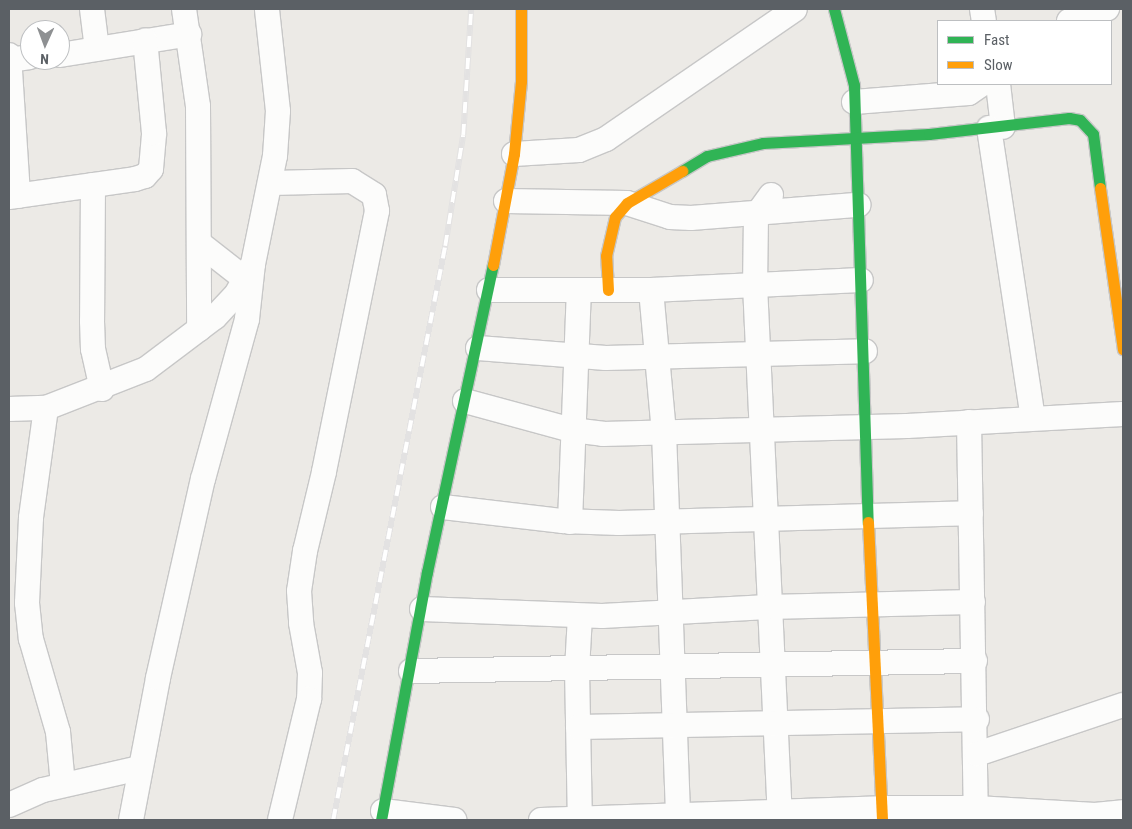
<!DOCTYPE html>
<html>
<head>
<meta charset="utf-8">
<style>
	body { margin:0 }
	#map { position:relative; width:1132px; height:829px; overflow:hidden; background:#eceae6; font-family:"Roboto Condensed",sans-serif }
	div>[style] { position:absolute }
	[style*='--x'] { left:calc(var(--x)*1px); top:calc(var(--y)*1px); width:calc(var(--w)*1px); rotate:calc(var(--a)*1deg) }
	.roads { filter:drop-shadow(1px 0 #c7c7c7) drop-shadow(-1px 0 #c7c7c7) drop-shadow(0 1px #c7c7c7) drop-shadow(0 -1px #c7c7c7) }
	.street>* { height:24px; margin:-12px; padding:0 12px; transform-origin:12px; border-radius:12px; background:#fcfcfb }
	.fast>* { height:11px; margin:-5.5px; padding:0 5.5px; transform-origin:5.5px; border-radius:5.5px; background:#30b455 }
	.slow>* { height:11px; margin:-5.5px; padding:0 5.5px; transform-origin:5.5px; border-radius:5.5px; background:#ff9f0a }
	.rail>* { height:5.5px; margin-top:-2.75px; transform-origin:0; background:repeating-linear-gradient(90deg,#fff 0 11px,#e3e2e2 0 22px); box-sizing:border-box; border-block:1px solid #e3e2e2 }
	span { translate:-50% -50%; white-space:nowrap; text-align:center; line-height:1.15; -webkit-text-stroke:4.5px #fff; paint-order:stroke }
	.frame { position:absolute; inset:0; border:10px solid #5b6065; pointer-events:none }
	.legend { position:absolute; left:937px; top:20px; width:175px; height:65px; box-sizing:border-box; background:#fff; border:1px solid #bdbfc1; margin:0; padding:6px 9px; list-style:none; font-size:15px; color:#5b6065 }
	.legend li { display:flex; align-items:center; gap:10px; height:25px }
	.legend b { width:25px; border:1px solid #bdbfc1 }
	.north { position:absolute; left:20px; top:20px; width:50px; height:50px; box-sizing:border-box; background:#fff; border:1px solid #bdbfc1; border-radius:50%; rotate:182deg; font-size:14px; font-weight:700; line-height:20px; text-align:center; color:#5b6065 }
	.north::after { content:''; display:block; margin:auto; width:18px; height:22px; background:#8e9092; clip-path:polygon(50% 0,100% 100%,50% 72%,0 100%) }
</style>
</head>
<body>
<div id="map">
	<div class="roads">
		<div class="street">
			<div style="--x:92;--y:9;--w:40;--a:82.9"></div>
			<div style="--x:184;--y:9;--w:98;--a:81.8"></div>
			<div style="--x:198;--y:106;--w:223;--a:89.7"></div>
			<div style="--x:982;--y:9;--w:12;--a:81"></div>
			<div style="--x:1069;--y:21;--w:40;--a:-18"></div>
			<div style="--x:9;--y:55;--w:141;--a:86.3"></div>
			<div style="--x:60;--y:55;--w:131;--a:-9.2"></div>
			<div style="--x:9;--y:60;--w:21;--a:-8"></div>
			<div style="--x:998;--y:84;--w:43;--a:83.4"></div>
			<div style="--x:854;--y:102;--w:115;--a:-4.5"></div>
			<div style="--x:969;--y:93;--w:16;--a:-35"></div>
			<div style="--x:989;--y:128;--w:293;--a:81.4"></div>
			<div style="--x:514;--y:154;--w:65;--a:-3.5"></div>
			<div style="--x:579;--y:150;--w:29;--a:-22"></div>
			<div style="--x:606;--y:139;--w:229;--a:-34.5"></div>
			<div style="--x:272;--y:183;--w:80;--a:-1.4"></div>
			<div style="--x:352;--y:181;--w:26;--a:32"></div>
			<div style="--x:374;--y:195;--w:16;--a:79"></div>
			<div style="--x:377;--y:211;--w:266;--a:101.5"></div>
			<div style="--x:324;--y:472;--w:81;--a:103.5"></div>
			<div style="--x:305;--y:551;--w:40;--a:98.5"></div>
			<div style="--x:299;--y:591;--w:32;--a:86"></div>
			<div style="--x:301;--y:623;--w:51;--a:79.8"></div>
			<div style="--x:310;--y:673;--w:26;--a:92"></div>
			<div style="--x:309;--y:699;--w:124;--a:103.5"></div>
			<div style="--x:93;--y:185;--w:136;--a:90.4"></div>
			<div style="--x:92;--y:321;--w:28;--a:88"></div>
			<div style="--x:93;--y:349;--w:41;--a:77.3"></div>
			<div style="--x:771;--y:195;--w:26;--a:126"></div>
			<div style="--x:756;--y:216;--w:69;--a:90.8"></div>
			<div style="--x:755;--y:285;--w:536;--a:87.32"></div>
			<div style="--x:9;--y:197;--w:127;--a:-8.1"></div>
			<div style="--x:135;--y:179;--w:10;--a:-17"></div>
			<div style="--x:145;--y:176;--w:9;--a:-49"></div>
			<div style="--x:151;--y:169;--w:36;--a:-85"></div>
			<div style="--x:154;--y:133;--w:93;--a:-95.5"></div>
			<div style="--x:506;--y:201;--w:121;--a:0.9"></div>
			<div style="--x:627;--y:203;--w:45;--a:18"></div>
			<div style="--x:670;--y:217;--w:21;--a:3"></div>
			<div style="--x:691;--y:218;--w:168;--a:-4.5"></div>
			<div style="--x:199;--y:243;--w:58;--a:38"></div>
			<div style="--x:489;--y:290;--w:162;--a:0"></div>
			<div style="--x:651;--y:290;--w:210;--a:-2.7"></div>
			<div style="--x:651;--y:290;--w:143;--a:84.8"></div>
			<div style="--x:664;--y:432;--w:388;--a:87.9"></div>
			<div style="--x:478;--y:348;--w:128;--a:4.5"></div>
			<div style="--x:606;--y:358;--w:259;--a:-1.5"></div>
			<div style="--x:465;--y:401;--w:111;--a:15.2"></div>
			<div style="--x:572;--y:430;--w:31;--a:7"></div>
			<div style="--x:603;--y:434;--w:304;--a:-1.5"></div>
			<div style="--x:907;--y:426;--w:216;--a:-3.2"></div>
			<div style="--x:46;--y:408;--w:111;--a:97.8"></div>
			<div style="--x:31;--y:518;--w:85;--a:92.7"></div>
			<div style="--x:27;--y:603;--w:36;--a:84"></div>
			<div style="--x:31;--y:639;--w:97;--a:73.8"></div>
			<div style="--x:58;--y:732;--w:53;--a:84.6"></div>
			<div style="--x:9;--y:409;--w:37;--a:-2"></div>
			<div style="--x:46;--y:408;--w:107;--a:-21.3"></div>
			<div style="--x:146;--y:369;--w:86;--a:-37"></div>
			<div style="--x:215;--y:317;--w:33;--a:-47"></div>
			<div style="--x:237;--y:293;--w:33;--a:-61"></div>
			<div style="--x:253;--y:264;--w:110;--a:-78.5"></div>
			<div style="--x:275;--y:156;--w:45;--a:-86.2"></div>
			<div style="--x:278;--y:111;--w:103;--a:-96.2"></div>
			<div style="--x:969;--y:422;--w:398;--a:89"></div>
			<div style="--x:443;--y:507;--w:121;--a:6.7"></div>
			<div style="--x:563;--y:521;--w:56;--a:2"></div>
			<div style="--x:619;--y:523;--w:352;--a:-1.6"></div>
			<div style="--x:570;--y:522;--w:232;--a:-87.8"></div>
			<div style="--x:422;--y:609;--w:180;--a:2.2"></div>
			<div style="--x:602;--y:616;--w:166;--a:-3.1"></div>
			<div style="--x:768;--y:607;--w:205;--a:-1.4"></div>
			<div style="--x:580;--y:616;--w:53;--a:93.2"></div>
			<div style="--x:577;--y:669;--w:151;--a:88.9"></div>
			<div style="--x:411;--y:671;--w:564;--a:-1.02"></div>
			<div style="--x:578;--y:727;--w:399;--a:-1.1"></div>
			<div style="--x:977;--y:754;--w:154;--a:-18.6"></div>
			<div style="--x:9;--y:805;--w:37;--a:-24"></div>
			<div style="--x:43;--y:790;--w:99;--a:-12.8"></div>
			<div style="--x:383;--y:811;--w:72;--a:7.2"></div>
			<div style="--x:131;--y:820;--w:145;--a:-79.2"></div>
			<div style="--x:158;--y:678;--w:204;--a:-77.3"></div>
			<div style="--x:203;--y:479;--w:166;--a:-74.6"></div>
			<div style="--x:247;--y:319;--w:55;--a:-83.8"></div>
			<div style="--x:541;--y:820;--w:340;--a:-2"></div>
			<div style="--x:881;--y:808;--w:95;--a:0"></div>
			<div style="--x:976;--y:808;--w:119;--a:3.4"></div>
			<div style="--x:1095;--y:815;--w:28;--a:-6"></div>
		</div>
		<div class="fast">
			<div style="--x:834;--y:9;--w:79;--a:75.3"></div>
			<div style="--x:854;--y:85;--w:437;--a:88.2"></div>
			<div style="--x:682;--y:171;--w:29;--a:-31"></div>
			<div style="--x:707;--y:156;--w:57;--a:-13.1"></div>
			<div style="--x:763;--y:143;--w:166;--a:-3.1"></div>
			<div style="--x:929;--y:134;--w:141;--a:-6.5"></div>
			<div style="--x:1069;--y:118;--w:11;--a:10"></div>
			<div style="--x:1080;--y:120;--w:19;--a:47"></div>
			<div style="--x:1093;--y:134;--w:54;--a:82.6"></div>
			<div style="--x:381;--y:820;--w:252;--a:-79.5"></div>
			<div style="--x:427;--y:572;--w:314;--a:-77.9"></div>
		</div>
		<div class="slow">
			<div style="--x:1100;--y:188;--w:163;--a:81.9"></div>
			<div style="--x:493;--y:265;--w:113;--a:-79.3"></div>
			<div style="--x:514;--y:154;--w:73;--a:-84.5"></div>
			<div style="--x:521;--y:81;--w:72;--a:-90"></div>
			<div style="--x:608;--y:290;--w:34;--a:-93"></div>
			<div style="--x:606;--y:256;--w:40;--a:-77"></div>
			<div style="--x:615;--y:217;--w:18;--a:-49"></div>
			<div style="--x:627;--y:203;--w:64;--a:-30.2"></div>
			<div style="--x:868;--y:522;--w:298;--a:87.3"></div>
		</div>
	</div>
	<div class="rail">
		<div style="--x:333;--y:820;--w:585;--a:-78.96"></div>
		<div style="--x:445;--y:246;--w:112;--a:-80.8"></div>
		<div style="--x:463;--y:135;--w:126;--a:-86.4"></div>
	</div>
	<div class="frame"></div>
	<ul class="legend">
	<li><b style="height:6px;background:#30b455"></b>Fast</li>
	<li><b style="height:6px;background:#ff9f0a"></b>Slow</li>
	</ul>
	<div class="north">N</div>
</div>
</body>
</html>
